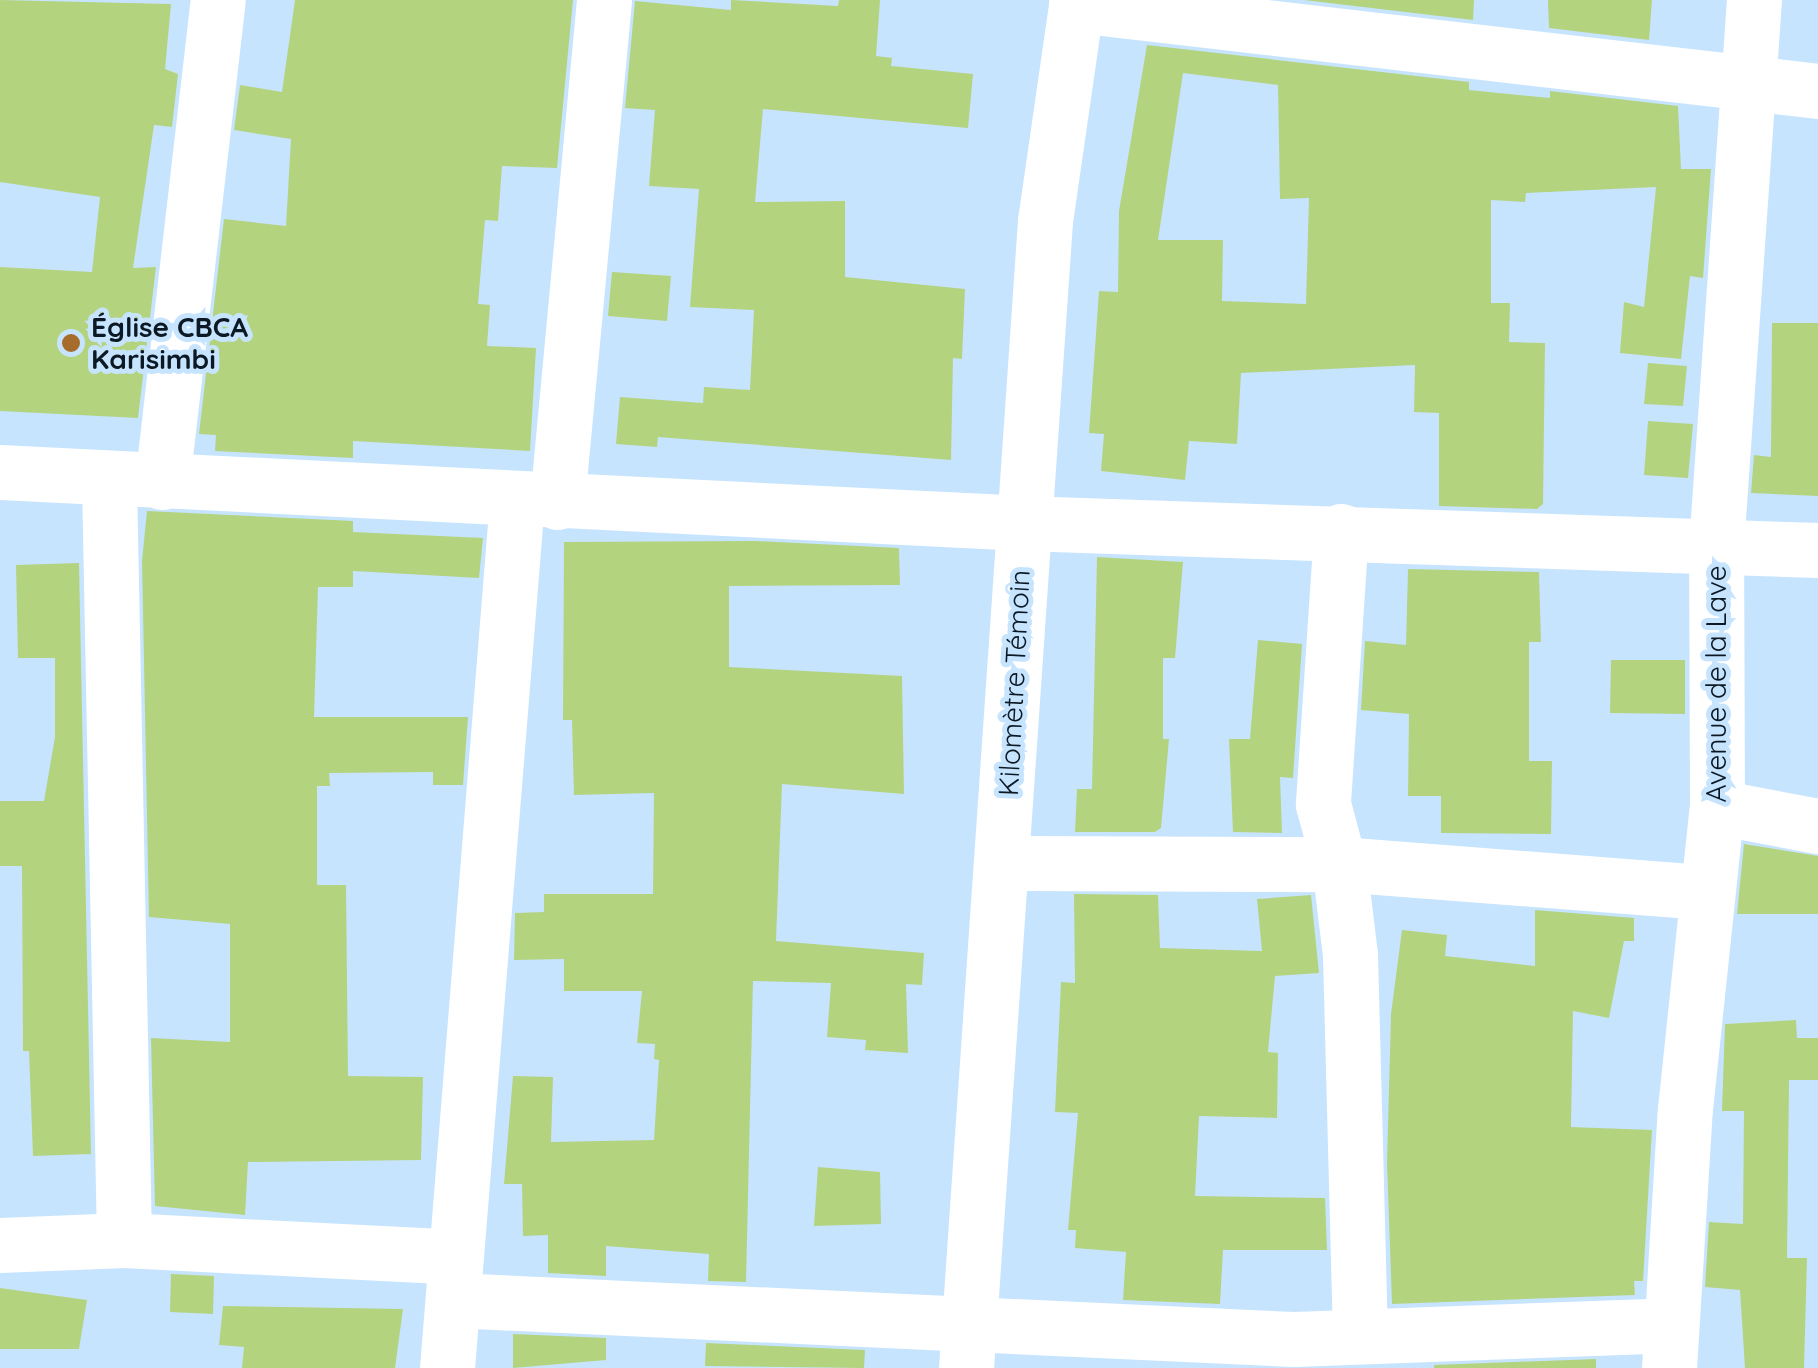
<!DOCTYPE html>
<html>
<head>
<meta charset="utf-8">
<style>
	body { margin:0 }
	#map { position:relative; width:1818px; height:1368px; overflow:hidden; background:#c7e4fe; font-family:Quicksand,sans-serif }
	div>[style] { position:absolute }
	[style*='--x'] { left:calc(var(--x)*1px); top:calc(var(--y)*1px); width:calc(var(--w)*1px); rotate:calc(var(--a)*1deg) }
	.building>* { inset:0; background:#b4d37f }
	.street>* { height:55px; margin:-27.5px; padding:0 27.5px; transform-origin:27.5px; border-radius:27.5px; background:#fff }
	.secondary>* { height:55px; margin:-27.5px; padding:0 27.5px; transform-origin:27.5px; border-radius:27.5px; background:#fff }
	.dots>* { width:28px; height:28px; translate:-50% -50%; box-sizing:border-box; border:5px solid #c7e4fe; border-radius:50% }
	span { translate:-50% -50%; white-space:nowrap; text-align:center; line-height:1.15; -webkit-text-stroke:10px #c7e4fe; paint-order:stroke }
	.poi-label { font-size:28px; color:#0c1924; font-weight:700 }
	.left { translate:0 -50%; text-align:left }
	.street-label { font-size:28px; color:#0c1924 }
</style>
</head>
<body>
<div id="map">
	<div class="building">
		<div style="clip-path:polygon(0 0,171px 4px,165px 69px,178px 74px,172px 127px,154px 125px,133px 268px,156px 267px,138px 418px,0 411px,0 267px,92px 272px,100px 197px,0 182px)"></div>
		<div style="clip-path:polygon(295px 0,573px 0,557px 168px,502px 166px,498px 221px,485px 220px,478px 304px,490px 305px,487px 346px,536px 348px,530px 451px,353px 441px,353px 458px,215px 451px,216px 435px,199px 434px,224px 219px,286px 226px,291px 139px,234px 130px,240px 85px,282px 92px)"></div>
		<div style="clip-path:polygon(731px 0,838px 6px,839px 0,880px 0,876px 56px,892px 58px,891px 66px,973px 74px,968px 128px,763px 109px,755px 202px,845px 201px,845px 277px,965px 289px,962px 359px,953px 358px,951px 460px,658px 437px,657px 447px,616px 444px,620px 397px,703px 403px,704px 387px,750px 390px,754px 310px,690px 307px,699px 189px,649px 186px,655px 110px,625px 108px,635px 1px,731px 10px)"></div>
		<div style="clip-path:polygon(1304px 0,1474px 0,1473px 20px)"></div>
		<div style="clip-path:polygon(1548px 0,1652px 0,1649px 40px,1549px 28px)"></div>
		<div style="clip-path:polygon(evenodd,1147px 45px,1469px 82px,1469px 90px,1550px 98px,1550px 91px,1678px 106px,1681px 169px,1711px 169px,1703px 278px,1690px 276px,1681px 359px,1620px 353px,1624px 302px,1644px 307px,1656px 187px,1526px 193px,1525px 202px,1491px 200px,1491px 303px,1510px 303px,1509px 342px,1545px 343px,1543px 504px,1537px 509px,1439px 506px,1439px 413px,1414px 412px,1415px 365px,1241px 373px,1237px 444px,1189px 441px,1185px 480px,1101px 471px,1104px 434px,1089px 433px,1099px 291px,1118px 292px,1119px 211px,1147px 45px,1183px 73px,1278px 85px,1280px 199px,1309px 198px,1306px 304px,1222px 301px,1223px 240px,1158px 240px,1183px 73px)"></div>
		<div style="clip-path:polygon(612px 272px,671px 276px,667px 321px,608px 316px)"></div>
		<div style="clip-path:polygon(1772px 323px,1818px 323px,1818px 496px,1751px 493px,1754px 455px,1771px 457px)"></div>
		<div style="clip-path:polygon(1648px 363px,1687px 366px,1683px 406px,1644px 404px)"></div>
		<div style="clip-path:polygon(1648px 421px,1693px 424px,1688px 478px,1644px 475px)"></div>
		<div style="clip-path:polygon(147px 511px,353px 521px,353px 532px,483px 538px,479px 578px,353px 571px,353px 587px,318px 587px,314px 717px,468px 717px,463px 785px,433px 785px,433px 772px,329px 773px,330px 786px,317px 786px,317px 885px,346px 885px,348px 1076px,423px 1077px,421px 1160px,248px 1162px,245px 1215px,155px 1206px,151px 1038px,230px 1042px,230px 924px,149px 917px,142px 561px)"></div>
		<div style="clip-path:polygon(756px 541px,899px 548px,900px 585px,729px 586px,729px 667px,902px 676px,904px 794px,782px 784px,776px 941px,924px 953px,922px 985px,906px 984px,908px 1053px,865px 1050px,866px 1040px,827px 1037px,831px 983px,753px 981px,746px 1282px,708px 1281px,709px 1254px,606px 1246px,606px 1276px,548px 1273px,548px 1235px,523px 1236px,522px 1184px,504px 1184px,513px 1076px,553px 1077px,551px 1142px,654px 1140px,659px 1060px,654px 1059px,655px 1044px,637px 1043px,642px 991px,564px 991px,564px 959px,514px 960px,515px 913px,544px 912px,544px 894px,653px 894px,654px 793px,574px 795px,572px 720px,563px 720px,564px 542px)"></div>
		<div style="clip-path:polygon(1097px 557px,1183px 562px,1175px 658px,1163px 658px,1163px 739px,1169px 739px,1161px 828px,1155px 832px,1075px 832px,1077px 789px,1092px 789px)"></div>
		<div style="clip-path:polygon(79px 563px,91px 1154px,33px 1156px,29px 1051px,23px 1051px,22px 866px,0 866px,0 801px,44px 801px,55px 737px,55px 658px,18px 658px,16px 565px)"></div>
		<div style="clip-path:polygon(1408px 569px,1539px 572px,1541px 642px,1529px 642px,1529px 761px,1552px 761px,1551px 834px,1441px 833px,1441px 796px,1408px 796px,1409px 714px,1361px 710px,1365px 641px,1406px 645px)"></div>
		<div style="clip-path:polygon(1258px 640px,1302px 644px,1293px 778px,1280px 777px,1282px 833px,1233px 832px,1229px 739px,1250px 739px)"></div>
		<div style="clip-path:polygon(1611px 660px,1685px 660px,1685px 714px,1610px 713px)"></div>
		<div style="clip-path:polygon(1744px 844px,1818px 856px,1818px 914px,1737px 914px)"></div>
		<div style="clip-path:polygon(1074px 894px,1158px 895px,1160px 948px,1262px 951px,1257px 899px,1311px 895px,1319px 973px,1275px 976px,1268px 1052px,1278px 1053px,1277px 1118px,1199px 1116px,1195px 1196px,1325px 1198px,1327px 1250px,1223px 1250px,1220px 1304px,1123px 1300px,1126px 1252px,1075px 1248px,1076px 1230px,1068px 1230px,1078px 1113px,1055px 1112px,1061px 982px,1075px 983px)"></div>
		<div style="clip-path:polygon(1535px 910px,1634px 918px,1634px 941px,1624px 941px,1609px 1018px,1573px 1011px,1571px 1127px,1652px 1130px,1643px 1281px,1634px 1281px,1635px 1295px,1392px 1304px,1387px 1163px,1391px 1014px,1402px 930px,1447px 935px,1445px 956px,1535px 966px)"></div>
		<div style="clip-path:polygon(1796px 1020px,1797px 1038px,1818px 1038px,1818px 1080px,1789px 1080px,1787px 1258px,1807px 1258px,1804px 1368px,1745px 1368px,1740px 1290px,1705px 1287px,1709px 1222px,1743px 1224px,1744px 1111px,1722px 1111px,1725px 1024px)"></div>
		<div style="clip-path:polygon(818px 1167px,880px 1172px,881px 1224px,814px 1226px)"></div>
		<div style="clip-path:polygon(171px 1274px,214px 1276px,213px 1314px,170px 1312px)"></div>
		<div style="clip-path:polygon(0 1288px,87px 1300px,79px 1349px,0 1349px)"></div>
		<div style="clip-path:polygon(223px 1306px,403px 1309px,395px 1368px,242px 1368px,244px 1347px,219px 1345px)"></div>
		<div style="clip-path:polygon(513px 1334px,606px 1338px,606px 1360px,513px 1368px)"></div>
		<div style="clip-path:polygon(706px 1343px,865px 1350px,864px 1368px,705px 1366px)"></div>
		<div style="clip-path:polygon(1596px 1359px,1596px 1368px,1434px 1368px,1434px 1365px)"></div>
	</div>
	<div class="street">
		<div style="--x:1076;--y:5;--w:747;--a:6.61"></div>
		<div style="--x:0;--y:472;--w:1024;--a:2.85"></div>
		<div style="--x:1023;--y:523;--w:795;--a:1.95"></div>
		<div style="--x:109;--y:481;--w:759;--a:88.87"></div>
		<div style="--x:162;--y:482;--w:485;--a:-83.4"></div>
		<div style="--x:557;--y:502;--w:504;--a:-84.65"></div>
		<div style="--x:1341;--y:531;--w:274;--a:93.8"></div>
		<div style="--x:1323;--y:804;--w:62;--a:75.1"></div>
		<div style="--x:1339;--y:864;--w:92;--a:83.1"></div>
		<div style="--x:1350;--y:955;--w:379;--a:88.5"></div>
		<div style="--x:1717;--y:807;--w:103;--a:10.7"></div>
		<div style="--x:1004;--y:863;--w:335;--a:0.2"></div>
		<div style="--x:1339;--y:864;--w:367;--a:4.4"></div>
		<div style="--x:0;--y:1245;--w:124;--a:-2.3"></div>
		<div style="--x:124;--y:1240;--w:332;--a:2.9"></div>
		<div style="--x:453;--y:1300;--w:842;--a:2.66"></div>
		<div style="--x:1294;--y:1339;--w:377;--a:-2.1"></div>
		<div style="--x:447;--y:1368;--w:871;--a:-85.39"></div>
		<div style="--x:1669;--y:1368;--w:259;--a:-86.5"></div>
		<div style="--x:1685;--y:1109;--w:304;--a:-84"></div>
		<div style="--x:1717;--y:807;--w:260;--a:-90.2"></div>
		<div style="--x:1716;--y:547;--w:548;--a:-86.03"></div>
	</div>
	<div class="secondary">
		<div style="--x:966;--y:1368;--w:1150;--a:-86.06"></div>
		<div style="--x:1045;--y:221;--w:223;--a:-81.8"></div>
	</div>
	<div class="dots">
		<div style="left:71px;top:343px;background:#a66c2b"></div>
	</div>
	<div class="poi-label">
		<span class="left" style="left:91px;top:343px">Église CBCA<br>Karisimbi</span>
	</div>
	<div class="street-label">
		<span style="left:1014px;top:683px;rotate:-87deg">Kilomètre Témoin</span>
		<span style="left:1716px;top:684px;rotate:-90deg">Avenue de la Lave</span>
	</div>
</div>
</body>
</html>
